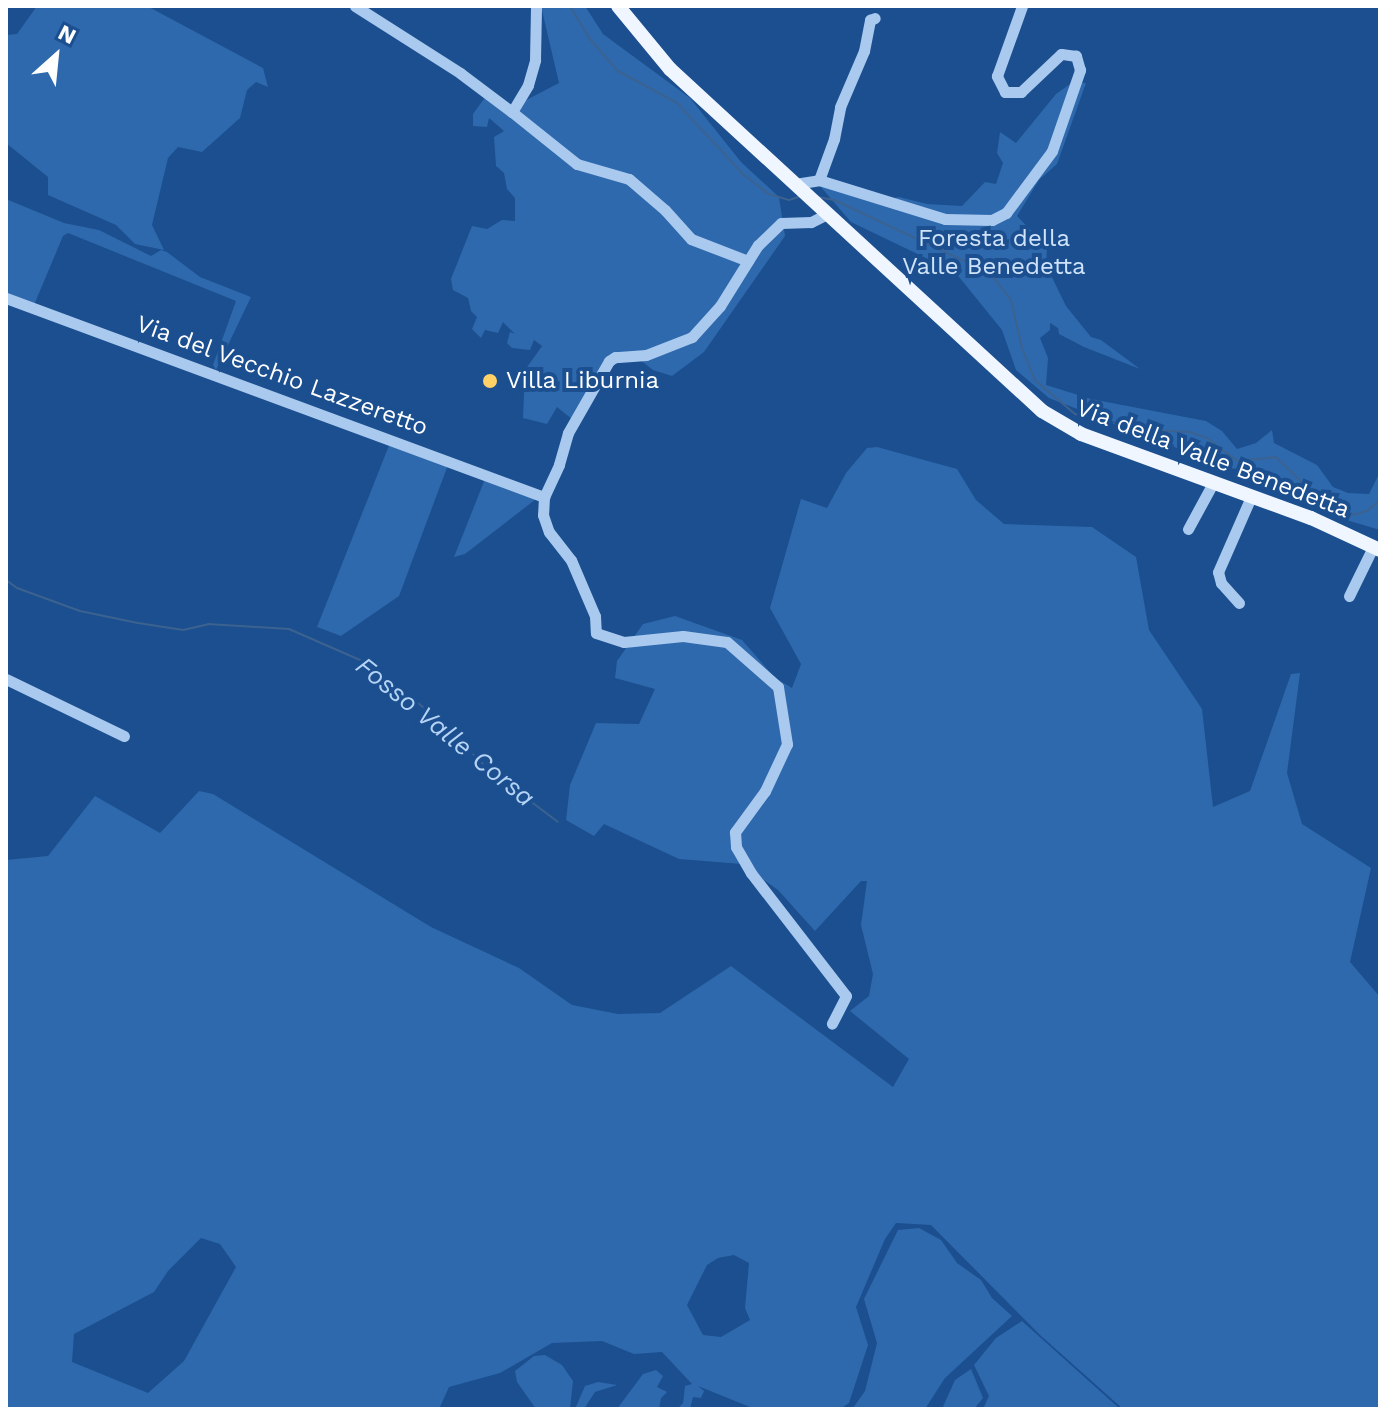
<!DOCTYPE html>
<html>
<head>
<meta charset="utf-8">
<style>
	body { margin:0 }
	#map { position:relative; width:1386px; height:1415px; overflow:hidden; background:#1b4f8f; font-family:"Work Sans",sans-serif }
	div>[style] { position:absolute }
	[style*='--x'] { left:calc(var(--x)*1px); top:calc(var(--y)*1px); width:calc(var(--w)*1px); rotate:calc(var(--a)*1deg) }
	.green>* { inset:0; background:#2e69ad }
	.stream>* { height:2px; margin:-1px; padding:0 1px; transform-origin:1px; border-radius:1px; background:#3c6290 }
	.minor>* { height:11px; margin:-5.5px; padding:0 5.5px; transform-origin:5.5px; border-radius:5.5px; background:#a9c9ee }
	.major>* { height:14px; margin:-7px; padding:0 7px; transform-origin:7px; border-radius:7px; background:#f0f6ff }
	.dots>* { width:22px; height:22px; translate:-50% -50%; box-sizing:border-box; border:4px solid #1b4f8f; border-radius:50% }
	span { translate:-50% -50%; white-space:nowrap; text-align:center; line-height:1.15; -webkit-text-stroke:8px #1b4f8f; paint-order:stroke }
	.park-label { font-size:24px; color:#cfe3fa }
	.street-label { font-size:24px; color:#fff }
	.poi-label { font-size:24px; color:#fff }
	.left { translate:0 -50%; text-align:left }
	.water-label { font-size:26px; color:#b5d3f5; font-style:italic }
	.frame { position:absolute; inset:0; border:8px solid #fff; pointer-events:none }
	.north { position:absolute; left:16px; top:16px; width:80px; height:80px; -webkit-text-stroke:6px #1b4f8f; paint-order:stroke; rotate:27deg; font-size:22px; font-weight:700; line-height:32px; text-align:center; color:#fff }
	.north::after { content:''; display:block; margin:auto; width:28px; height:36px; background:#fff; clip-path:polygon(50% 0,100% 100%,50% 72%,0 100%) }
</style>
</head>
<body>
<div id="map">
	<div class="green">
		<div style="clip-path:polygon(37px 6px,147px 6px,263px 68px,268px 87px,256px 82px,247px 90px,240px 118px,202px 152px,178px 147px,168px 158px,152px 225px,164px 250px,135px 244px,116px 225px,48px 195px,48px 177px,6px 143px,6px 35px,17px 34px)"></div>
		<div style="clip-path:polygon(541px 6px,585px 6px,603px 34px,690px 98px,741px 162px,779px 197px,785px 236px,704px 352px,672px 376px,653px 370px,638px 358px,621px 352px,572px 419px,557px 407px,547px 424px,523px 418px,525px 370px,542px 346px,534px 340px,530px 350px,512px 348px,507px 343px,510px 332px,515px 334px,503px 322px,498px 333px,485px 330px,481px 338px,472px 329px,477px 317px,471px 311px,468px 298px,453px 290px,451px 279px,472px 226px,487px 229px,502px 220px,515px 221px,515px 198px,507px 189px,504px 173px,496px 166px,494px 137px,504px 131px,489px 118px,487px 127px,473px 126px,473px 114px,486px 96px,509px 109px,559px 83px)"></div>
		<div style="clip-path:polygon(1073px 82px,1086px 83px,1057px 164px,1039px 180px,1017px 216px,1047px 247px,1046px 265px,1066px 306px,1091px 337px,1101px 340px,1140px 369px,1084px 347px,1059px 334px,1058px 328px,1050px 323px,1050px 330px,1040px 338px,1048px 358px,1046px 385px,1091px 399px,1206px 421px,1222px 431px,1237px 449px,1256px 443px,1272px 430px,1274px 443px,1317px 465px,1333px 487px,1348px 493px,1369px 494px,1380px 472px,1380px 530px,1333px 516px,1267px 471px,1213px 467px,1187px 452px,1049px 398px,1016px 370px,1002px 330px,955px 272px,851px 222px,820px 186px,877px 201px,899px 197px,927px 204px,962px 206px,985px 182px,996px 184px,1003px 163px,997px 153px,1000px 132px,1016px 143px,1056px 94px)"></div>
		<div style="clip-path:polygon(6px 199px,64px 223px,99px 230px,151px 256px,161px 250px,167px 252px,200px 277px,251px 297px,216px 370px,213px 365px,236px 301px,68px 233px,63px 236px,34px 305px,6px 295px)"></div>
		<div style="clip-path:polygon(390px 443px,448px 465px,399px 596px,341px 636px,317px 627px)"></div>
		<div style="clip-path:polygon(evenodd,877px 447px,957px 469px,976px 500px,1004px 524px,1092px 527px,1136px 557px,1149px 630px,1202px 709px,1213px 807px,1250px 791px,1291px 674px,1300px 673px,1287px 773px,1302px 824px,1371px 868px,1350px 962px,1380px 997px,1380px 1409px,1123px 1409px,1040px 1335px,931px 1225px,896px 1223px,885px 1239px,856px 1307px,868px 1345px,849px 1403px,840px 1409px,755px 1409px,698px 1386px,704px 1391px,701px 1398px,693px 1397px,690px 1409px,677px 1409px,683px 1403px,685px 1386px,692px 1384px,662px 1352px,634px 1354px,602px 1341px,552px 1343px,500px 1373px,449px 1387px,439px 1409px,6px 1409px,6px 860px,48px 856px,95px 796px,160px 833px,199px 791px,213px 794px,431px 927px,519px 968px,572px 1005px,618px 1014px,660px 1013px,731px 966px,893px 1087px,909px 1059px,850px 1011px,869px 996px,873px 974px,861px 925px,867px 881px,861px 881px,815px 931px,778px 890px,742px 864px,679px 859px,604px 824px,594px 836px,566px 820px,570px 785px,596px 723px,639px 724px,655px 689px,615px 678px,617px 661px,643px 624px,675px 616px,742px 640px,775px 678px,792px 688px,801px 664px,770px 608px,801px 499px,827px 508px,846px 473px,867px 448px,877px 447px,201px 1238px,220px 1244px,236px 1267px,184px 1361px,148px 1393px,72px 1362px,74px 1334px,154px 1292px,168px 1271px,201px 1238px,877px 447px,734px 1255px,749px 1263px,745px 1308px,750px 1320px,721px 1337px,703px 1335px,687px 1305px,707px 1265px,718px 1258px,734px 1255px)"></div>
		<div style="clip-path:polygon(485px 479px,536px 499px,465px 554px,454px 557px)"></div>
		<div style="clip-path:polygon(919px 1228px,941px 1240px,957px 1263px,981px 1280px,992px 1298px,1012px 1316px,945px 1378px,925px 1409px,853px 1408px,865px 1391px,877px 1343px,864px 1299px,898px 1230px)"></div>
		<div style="clip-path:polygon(1022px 1321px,1120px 1409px,983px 1409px,989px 1396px,974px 1365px,996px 1338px)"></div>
		<div style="clip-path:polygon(545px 1355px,562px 1365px,573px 1381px,570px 1409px,536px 1409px,517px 1382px,515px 1371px,534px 1356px)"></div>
		<div style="clip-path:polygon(971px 1369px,983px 1398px,974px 1409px,942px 1409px,955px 1380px)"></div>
		<div style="clip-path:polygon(656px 1370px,663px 1376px,657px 1387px,667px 1392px,661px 1398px,659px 1409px,617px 1409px,643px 1374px)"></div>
		<div style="clip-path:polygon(598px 1382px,617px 1385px,595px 1392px,584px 1409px,575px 1409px,585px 1386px)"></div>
	</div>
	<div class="stream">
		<div style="--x:570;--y:6;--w:37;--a:59"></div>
		<div style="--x:589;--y:38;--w:44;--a:48.7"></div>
		<div style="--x:618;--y:71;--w:67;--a:28.5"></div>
		<div style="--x:677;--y:103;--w:97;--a:47.1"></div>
		<div style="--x:743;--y:174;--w:33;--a:38"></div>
		<div style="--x:769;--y:194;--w:21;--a:17"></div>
		<div style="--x:789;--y:200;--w:10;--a:-17"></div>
		<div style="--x:818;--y:197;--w:16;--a:11"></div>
		<div style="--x:834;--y:200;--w:172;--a:25.1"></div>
		<div style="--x:990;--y:273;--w:34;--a:52"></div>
		<div style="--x:1011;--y:300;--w:49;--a:77.1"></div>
		<div style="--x:1022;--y:348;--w:35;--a:68"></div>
		<div style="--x:1035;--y:380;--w:52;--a:40.4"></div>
		<div style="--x:1075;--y:414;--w:71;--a:13.1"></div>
		<div style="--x:1144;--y:430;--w:46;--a:2.5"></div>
		<div style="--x:1190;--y:432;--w:18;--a:19"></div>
		<div style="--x:1207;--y:438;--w:39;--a:37"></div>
		<div style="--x:1238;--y:461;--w:38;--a:-6"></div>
		<div style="--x:1276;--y:457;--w:62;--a:44.3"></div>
		<div style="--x:1320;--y:500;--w:33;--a:29"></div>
		<div style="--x:1349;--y:516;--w:19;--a:-16"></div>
		<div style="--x:1367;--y:511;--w:17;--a:-40"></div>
		<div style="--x:6;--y:580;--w:14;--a:36"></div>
		<div style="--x:17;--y:588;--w:67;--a:20.1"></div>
		<div style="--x:80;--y:611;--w:59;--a:11.7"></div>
		<div style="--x:138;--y:623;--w:46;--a:8.8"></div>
		<div style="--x:183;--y:630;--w:26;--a:-13"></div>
		<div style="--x:208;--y:624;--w:81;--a:3.5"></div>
		<div style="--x:289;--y:629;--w:85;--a:23.6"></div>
		<div style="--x:367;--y:663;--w:89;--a:38.2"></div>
		<div style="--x:437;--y:718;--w:74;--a:45"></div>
		<div style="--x:489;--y:770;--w:86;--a:37"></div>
		<div style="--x:840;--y:1407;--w:2;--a:63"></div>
	</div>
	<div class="minor">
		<div style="--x:355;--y:6;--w:125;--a:32.5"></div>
		<div style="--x:460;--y:73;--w:65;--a:36.9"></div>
		<div style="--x:512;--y:112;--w:31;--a:-59"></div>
		<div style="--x:528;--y:85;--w:26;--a:-74"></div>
		<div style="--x:535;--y:60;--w:54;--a:-88.9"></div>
		<div style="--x:512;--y:112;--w:83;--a:38.7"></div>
		<div style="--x:577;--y:164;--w:54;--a:16.1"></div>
		<div style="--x:629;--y:179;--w:48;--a:40.7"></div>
		<div style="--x:665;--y:210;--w:39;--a:48"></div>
		<div style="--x:691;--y:239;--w:61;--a:21.1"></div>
		<div style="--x:819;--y:180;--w:44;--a:-69.9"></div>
		<div style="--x:834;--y:139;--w:33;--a:-79"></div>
		<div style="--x:840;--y:107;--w:61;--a:-66.8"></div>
		<div style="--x:864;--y:51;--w:32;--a:-79"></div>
		<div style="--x:870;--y:20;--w:5;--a:-22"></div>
		<div style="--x:795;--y:184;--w:24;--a:-9"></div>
		<div style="--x:819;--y:180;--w:132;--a:17.2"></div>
		<div style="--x:945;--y:219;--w:47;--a:1.2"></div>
		<div style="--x:992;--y:220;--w:16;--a:-27"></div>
		<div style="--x:1006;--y:213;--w:77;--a:-53.4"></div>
		<div style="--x:1052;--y:151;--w:86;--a:-70.9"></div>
		<div style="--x:1080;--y:70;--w:15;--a:-106"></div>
		<div style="--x:1076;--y:56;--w:15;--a:-172"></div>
		<div style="--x:1061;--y:54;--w:55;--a:136.5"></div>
		<div style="--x:1021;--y:92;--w:16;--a:180"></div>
		<div style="--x:1005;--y:92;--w:18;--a:-117"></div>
		<div style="--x:997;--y:76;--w:74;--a:-70.3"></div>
		<div style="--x:827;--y:214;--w:18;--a:153"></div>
		<div style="--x:811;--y:222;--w:30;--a:178"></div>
		<div style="--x:781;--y:223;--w:32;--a:136"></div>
		<div style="--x:758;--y:245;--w:72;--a:121.9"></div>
		<div style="--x:720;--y:306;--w:42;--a:132.1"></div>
		<div style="--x:692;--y:337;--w:49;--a:158.6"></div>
		<div style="--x:646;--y:355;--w:31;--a:176"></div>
		<div style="--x:615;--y:357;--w:7;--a:146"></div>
		<div style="--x:609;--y:361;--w:83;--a:119.7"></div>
		<div style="--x:568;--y:433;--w:33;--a:106"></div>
		<div style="--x:559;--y:465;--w:35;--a:115"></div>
		<div style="--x:544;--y:497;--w:18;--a:93"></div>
		<div style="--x:543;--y:515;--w:18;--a:71"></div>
		<div style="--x:549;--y:532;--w:36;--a:52"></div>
		<div style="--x:571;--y:560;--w:61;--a:66.8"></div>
		<div style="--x:595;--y:616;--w:17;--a:87"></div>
		<div style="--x:596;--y:633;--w:29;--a:18"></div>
		<div style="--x:624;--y:642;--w:59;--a:-5.8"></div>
		<div style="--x:683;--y:636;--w:44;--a:7.8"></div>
		<div style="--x:727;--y:642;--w:68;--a:41.4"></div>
		<div style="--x:778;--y:687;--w:58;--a:81"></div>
		<div style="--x:787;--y:744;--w:52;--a:115.1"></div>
		<div style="--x:765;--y:791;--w:51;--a:126.2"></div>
		<div style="--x:735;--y:832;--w:15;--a:86"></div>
		<div style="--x:736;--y:847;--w:30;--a:60"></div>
		<div style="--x:751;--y:873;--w:155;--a:52.3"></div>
		<div style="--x:846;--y:996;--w:31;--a:117"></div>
		<div style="--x:6;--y:298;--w:574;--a:20.3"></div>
		<div style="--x:1188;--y:529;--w:52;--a:-61.5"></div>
		<div style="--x:1349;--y:596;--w:55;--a:-63.9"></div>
		<div style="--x:1239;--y:603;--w:27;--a:-132"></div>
		<div style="--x:1221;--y:583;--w:11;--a:-105"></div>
		<div style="--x:1218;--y:572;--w:82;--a:-66.3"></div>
		<div style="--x:6;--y:679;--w:131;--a:25.8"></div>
	</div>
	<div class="major">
		<div style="--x:618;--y:6;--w:82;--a:50.5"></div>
		<div style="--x:670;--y:69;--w:505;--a:42.59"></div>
		<div style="--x:1042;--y:411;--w:45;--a:30.5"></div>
		<div style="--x:1081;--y:434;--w:245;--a:20.1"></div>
		<div style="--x:1311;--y:518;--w:76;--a:24.9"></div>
	</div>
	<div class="dots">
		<div style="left:490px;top:381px;background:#ffd166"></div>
	</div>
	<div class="park-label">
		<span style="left:994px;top:253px">Foresta della<br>Valle Benedetta</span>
	</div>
	<div class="street-label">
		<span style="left:282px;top:376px;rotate:20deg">Via del Vecchio Lazzeretto</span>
		<span style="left:1213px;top:459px;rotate:21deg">Via della Valle Benedetta</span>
	</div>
	<div class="poi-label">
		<span class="left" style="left:506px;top:381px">Villa Liburnia</span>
	</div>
	<div class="water-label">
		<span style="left:445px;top:732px;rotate:39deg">Fosso Valle Corsa</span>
	</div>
	<div class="frame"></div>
	<div class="north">N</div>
</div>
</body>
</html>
